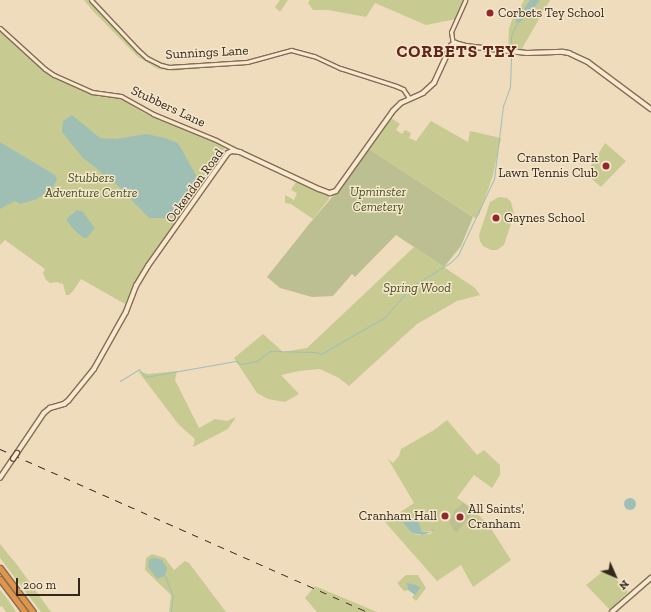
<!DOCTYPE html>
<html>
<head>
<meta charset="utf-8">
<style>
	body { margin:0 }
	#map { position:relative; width:651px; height:612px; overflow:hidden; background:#eedcbc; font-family:"Zilla Slab",serif }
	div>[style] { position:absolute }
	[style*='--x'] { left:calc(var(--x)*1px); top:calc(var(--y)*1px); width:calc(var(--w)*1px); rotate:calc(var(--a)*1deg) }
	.green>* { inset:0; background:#c8cb91 }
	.cemetery>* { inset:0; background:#bcbf91 }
	.water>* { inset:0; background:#a0bfb4 }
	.round { border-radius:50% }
	.stream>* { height:1px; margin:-0.5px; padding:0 0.5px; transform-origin:0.5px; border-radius:0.5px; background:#a0bfb4 }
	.roads { filter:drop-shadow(1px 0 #856c56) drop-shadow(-1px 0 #856c56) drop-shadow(0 1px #856c56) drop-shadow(0 -1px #856c56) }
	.tertiary>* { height:3px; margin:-1.5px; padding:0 1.5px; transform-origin:1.5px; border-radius:1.5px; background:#f9eacf }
	.secondary>* { height:3.5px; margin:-1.75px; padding:0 1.75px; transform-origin:1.75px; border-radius:1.75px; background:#f9eacf }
	.motorway>* { height:5px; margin:-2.5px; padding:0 2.5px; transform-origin:2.5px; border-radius:2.5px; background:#e0964a }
	.rail>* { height:1px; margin-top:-0.5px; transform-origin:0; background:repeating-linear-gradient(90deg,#34261b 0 7px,transparent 0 14px) }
	.bridges { filter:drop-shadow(1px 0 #674d39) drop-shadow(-1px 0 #674d39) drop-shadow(0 1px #674d39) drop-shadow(0 -1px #674d39) }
	.secondary-bridge>* { height:3.5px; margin:-1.75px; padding:0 1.75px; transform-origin:1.75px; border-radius:1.75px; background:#f9eacf }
	.dots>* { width:11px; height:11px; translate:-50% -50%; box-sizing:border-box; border:2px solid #f5e7cc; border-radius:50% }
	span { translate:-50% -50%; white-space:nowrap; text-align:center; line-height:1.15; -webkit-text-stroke:3px #f5e7cc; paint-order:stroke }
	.poi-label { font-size:13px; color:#34261b }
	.left { translate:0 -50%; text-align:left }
	.right { translate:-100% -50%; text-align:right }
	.street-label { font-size:13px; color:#34261b }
	.park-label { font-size:13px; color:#475121; font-style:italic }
	.district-label { font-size:17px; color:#61251a; font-weight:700; letter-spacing:1px }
	.north { position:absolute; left:595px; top:556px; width:40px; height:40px; -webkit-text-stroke:3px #f5e7cc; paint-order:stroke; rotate:135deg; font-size:11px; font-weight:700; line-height:16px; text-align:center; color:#34261b }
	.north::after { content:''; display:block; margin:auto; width:14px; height:18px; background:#34261b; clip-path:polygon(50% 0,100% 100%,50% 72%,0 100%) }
	.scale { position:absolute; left:16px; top:578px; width:64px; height:18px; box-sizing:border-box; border:2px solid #34261b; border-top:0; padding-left:5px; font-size:12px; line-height:14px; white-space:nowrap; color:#34261b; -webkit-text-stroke:3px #f5e7cc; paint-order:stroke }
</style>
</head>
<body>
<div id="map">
	<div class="green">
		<div style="clip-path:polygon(84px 0,95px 0,105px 14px,150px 58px,170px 65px,207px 63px,203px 68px,172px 71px,158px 69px,138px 57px,92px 10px)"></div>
		<div style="clip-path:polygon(280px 0,288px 0,280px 12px,275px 7px)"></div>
		<div style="clip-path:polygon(310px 0,469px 0,461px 18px,426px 25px,375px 3px,366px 17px,328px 10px,313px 10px,308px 3px)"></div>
		<div style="clip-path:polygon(524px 0,550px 0,520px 52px,508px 51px,509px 28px,514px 15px,519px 10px)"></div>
		<div style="clip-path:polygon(0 30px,46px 73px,96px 96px,122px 99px,144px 113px,224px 145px,225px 154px,220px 162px,217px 162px,210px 172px,210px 177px,193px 198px,179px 218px,180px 219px,134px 284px,125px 304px,81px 279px,73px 291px,69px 295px,66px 295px,63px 284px,56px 282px,50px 283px,46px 280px,43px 273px,45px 269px,5px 240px,0 245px)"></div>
		<div style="clip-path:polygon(391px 118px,400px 124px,396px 130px,402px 134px,405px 130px,411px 133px,409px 138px,416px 141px,431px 121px,468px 142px,470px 131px,501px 138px,493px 175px,479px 215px,475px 218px,369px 149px)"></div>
		<div style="clip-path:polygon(605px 143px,626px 161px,601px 187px,586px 174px)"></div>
		<div style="clip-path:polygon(296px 182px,329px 195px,329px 199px,313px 219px,291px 204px,285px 203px,285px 195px,294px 200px,297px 193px,291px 190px)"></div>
		<div style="clip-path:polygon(499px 197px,507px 198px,511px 202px,514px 214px,504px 245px,497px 250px,491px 250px,483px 246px,480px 241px,479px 235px,490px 202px)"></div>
		<div style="clip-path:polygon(414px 247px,475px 288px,480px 295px,457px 301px,417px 324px,349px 386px,339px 378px,320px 369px,299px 371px,281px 375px,299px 394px,285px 402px,268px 399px,257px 393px,234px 358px,263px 334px,283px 352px,307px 348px)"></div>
		<div style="clip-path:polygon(138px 371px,148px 374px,177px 371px,175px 380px,199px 428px,215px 419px,227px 421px,236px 417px,228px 429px,193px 447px,195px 439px,179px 425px)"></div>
		<div style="clip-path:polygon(evenodd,447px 420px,477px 455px,484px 450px,500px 465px,500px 475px,492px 488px,474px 475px,457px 498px,472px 508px,490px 527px,511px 560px,473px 587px,461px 565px,437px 581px,385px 522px,414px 503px,388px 459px,393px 463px,399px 456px,401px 449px,434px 430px,447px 420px,399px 522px,419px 522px,422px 532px,434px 531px,430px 534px,419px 535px,412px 533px,402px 522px,399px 522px)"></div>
		<div style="clip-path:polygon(0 544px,18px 566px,51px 612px,41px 612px,0 558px)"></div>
		<div style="clip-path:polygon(152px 554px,165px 558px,174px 570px,185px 561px,189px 563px,226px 612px,169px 612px,171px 595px,145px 570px,146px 558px)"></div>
		<div style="clip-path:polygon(606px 569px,628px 592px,610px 610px,586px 585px)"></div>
		<div style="clip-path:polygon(406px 575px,418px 575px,426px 588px,416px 601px,412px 597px,421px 589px,408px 584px,408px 590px,404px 591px,397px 583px)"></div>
		<div style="clip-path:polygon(315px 586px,377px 612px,317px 612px,305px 598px)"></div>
		<div style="clip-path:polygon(0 590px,9px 601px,16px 612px,6px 612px,2px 606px,0 607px)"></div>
	</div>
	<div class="cemetery">
		<div style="clip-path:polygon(369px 149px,473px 217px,461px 246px,444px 267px,396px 235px,355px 277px,352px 274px,333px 296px,312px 297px,280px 288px,267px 277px,310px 223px,339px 189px)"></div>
		<div style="clip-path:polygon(463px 503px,474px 511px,456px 533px,449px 523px,455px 510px)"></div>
	</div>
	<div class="water">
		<div style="clip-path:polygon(530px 0,540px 0,531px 12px,519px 23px,516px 22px,516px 20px)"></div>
		<div style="clip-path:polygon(72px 115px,100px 138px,116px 139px,146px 134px,165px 138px,178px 143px,196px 175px,196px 183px,176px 214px,170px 218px,149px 218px,112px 180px,103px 178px,100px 171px,83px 158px,62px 132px,63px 121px)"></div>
		<div style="clip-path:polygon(0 142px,55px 175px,57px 179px,52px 189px,37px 199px,20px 204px,15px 201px,0 209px)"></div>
		<div style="clip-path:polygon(77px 210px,83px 212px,94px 227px,94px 229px,87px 238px,84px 238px,75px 231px,67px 221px,67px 218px)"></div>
		<div class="round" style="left:624px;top:498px;width:12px;height:12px"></div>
		<div style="clip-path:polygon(402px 515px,419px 522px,422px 532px,431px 532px,433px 529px,434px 531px,423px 535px,412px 533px,402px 522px,395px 522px)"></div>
		<div style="clip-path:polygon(155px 558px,162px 560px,167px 568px,165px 576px,157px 579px,148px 567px,149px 559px)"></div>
		<div style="clip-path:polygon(407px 583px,416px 585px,421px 588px,415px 595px,408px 590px)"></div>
	</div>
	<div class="stream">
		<div style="--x:511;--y:50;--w:14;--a:-90"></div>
		<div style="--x:511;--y:36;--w:15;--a:-67"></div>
		<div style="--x:120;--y:381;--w:22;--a:-32"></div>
		<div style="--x:139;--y:369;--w:10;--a:53"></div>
		<div style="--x:145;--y:377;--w:92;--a:-10"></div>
		<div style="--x:236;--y:361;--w:5;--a:37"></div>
		<div style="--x:240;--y:364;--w:17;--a:-10"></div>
		<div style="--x:257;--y:361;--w:16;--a:-38"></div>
		<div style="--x:270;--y:351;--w:46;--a:1.2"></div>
		<div style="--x:316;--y:352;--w:5;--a:22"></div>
		<div style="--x:321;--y:354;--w:74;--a:-30"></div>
		<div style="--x:385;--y:317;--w:40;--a:-49"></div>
		<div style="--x:411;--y:287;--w:47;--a:-32"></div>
		<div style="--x:451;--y:262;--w:10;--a:-45"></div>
		<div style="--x:458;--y:255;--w:84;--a:-64.7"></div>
		<div style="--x:494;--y:179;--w:74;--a:-83"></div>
		<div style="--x:503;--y:106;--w:20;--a:-70"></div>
		<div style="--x:510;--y:87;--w:33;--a:-88"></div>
		<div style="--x:165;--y:576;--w:22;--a:69"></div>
		<div style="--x:173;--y:597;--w:15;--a:98"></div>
	</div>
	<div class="roads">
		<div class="tertiary">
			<div style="--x:91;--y:0;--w:69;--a:46.8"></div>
			<div style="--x:138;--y:50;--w:12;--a:42"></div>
			<div style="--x:147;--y:58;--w:16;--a:27"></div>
			<div style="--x:161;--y:65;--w:8;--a:14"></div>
			<div style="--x:169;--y:67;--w:78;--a:-3.7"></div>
			<div style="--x:247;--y:62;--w:46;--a:-15.3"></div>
			<div style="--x:291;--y:50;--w:24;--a:15"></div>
			<div style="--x:314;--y:56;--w:29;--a:25"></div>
			<div style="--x:340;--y:68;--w:59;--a:17.8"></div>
			<div style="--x:396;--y:86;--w:8;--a:23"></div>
			<div style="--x:403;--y:89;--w:11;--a:56"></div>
			<div style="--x:0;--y:28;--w:61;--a:42.3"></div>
			<div style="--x:45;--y:69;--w:11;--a:34"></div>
			<div style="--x:54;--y:75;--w:42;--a:24.1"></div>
			<div style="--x:92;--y:92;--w:29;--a:8"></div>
			<div style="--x:121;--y:96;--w:37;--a:29"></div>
			<div style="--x:153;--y:114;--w:68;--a:22.4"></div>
			<div style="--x:216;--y:140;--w:25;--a:27"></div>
			<div style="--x:453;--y:44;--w:12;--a:-99"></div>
			<div style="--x:451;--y:32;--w:35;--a:-66"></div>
		</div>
		<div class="secondary">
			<div style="--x:17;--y:453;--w:48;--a:-56"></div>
			<div style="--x:44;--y:413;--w:8;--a:-40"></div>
			<div style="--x:50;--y:408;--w:15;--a:-16"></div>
			<div style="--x:64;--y:404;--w:5;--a:-37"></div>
			<div style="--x:68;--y:401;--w:41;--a:-50.9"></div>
			<div style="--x:94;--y:369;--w:65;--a:-60.7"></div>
			<div style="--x:126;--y:312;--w:28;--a:-69"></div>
			<div style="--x:136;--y:286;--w:23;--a:-59"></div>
			<div style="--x:148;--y:266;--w:138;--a:-54.7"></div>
			<div style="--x:228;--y:153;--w:4;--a:-27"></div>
			<div style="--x:232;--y:151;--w:8;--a:7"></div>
			<div style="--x:240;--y:152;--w:87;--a:25.1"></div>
			<div style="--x:319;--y:189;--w:12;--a:20"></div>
			<div style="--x:330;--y:193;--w:6;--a:-18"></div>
			<div style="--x:336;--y:191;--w:98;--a:-54.5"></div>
			<div style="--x:393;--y:111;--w:11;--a:-45"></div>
			<div style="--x:401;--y:103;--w:24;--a:-24"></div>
			<div style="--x:423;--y:93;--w:15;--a:-42"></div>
			<div style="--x:434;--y:83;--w:41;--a:-65.3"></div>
			<div style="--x:451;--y:46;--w:5;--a:-37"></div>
			<div style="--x:455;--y:43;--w:11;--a:15"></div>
			<div style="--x:466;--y:46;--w:61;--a:6.5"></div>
			<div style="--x:527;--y:53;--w:36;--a:-2"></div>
			<div style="--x:563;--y:52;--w:6;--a:9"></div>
			<div style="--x:569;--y:53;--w:21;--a:25"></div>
			<div style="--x:588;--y:62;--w:79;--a:36.7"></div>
			<div style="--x:0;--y:478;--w:23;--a:-56"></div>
			<div style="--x:612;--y:612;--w:52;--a:-41.1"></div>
		</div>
		<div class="motorway">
			<div style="--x:0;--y:568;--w:55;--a:53.1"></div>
			<div style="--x:0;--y:579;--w:41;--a:52.9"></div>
		</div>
	</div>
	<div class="rail">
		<div style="--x:0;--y:449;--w:402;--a:23.9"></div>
	</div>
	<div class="bridges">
		<div class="secondary-bridge">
			<div style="--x:13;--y:459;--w:7;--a:-56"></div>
		</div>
	</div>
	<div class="dots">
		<div style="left:490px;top:13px;background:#94262d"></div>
		<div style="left:606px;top:166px;background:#94262d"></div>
		<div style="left:496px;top:218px;background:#94262d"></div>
		<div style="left:445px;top:516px;background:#94262d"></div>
		<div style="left:460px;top:517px;background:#94262d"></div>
	</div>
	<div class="poi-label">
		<span class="left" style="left:498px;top:13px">Corbets Tey School</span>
		<span class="right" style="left:598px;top:166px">Cranston Park<br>Lawn Tennis Club</span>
		<span class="left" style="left:504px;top:218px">Gaynes School</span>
		<span class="left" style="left:468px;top:517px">All Saints',<br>Cranham</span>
		<span class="right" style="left:437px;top:516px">Cranham Hall</span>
	</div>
	<div class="street-label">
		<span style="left:207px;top:53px;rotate:-3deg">Sunnings Lane</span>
		<span style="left:168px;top:107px;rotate:25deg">Stubbers Lane</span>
		<span style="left:195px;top:186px;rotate:-54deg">Ockendon Road</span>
	</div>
	<div class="park-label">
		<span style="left:91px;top:186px">Stubbers<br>Adventure Centre</span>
		<span style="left:378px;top:200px">Upminster<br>Cemetery</span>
		<span style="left:417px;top:288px">Spring Wood</span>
	</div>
	<div class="district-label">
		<span style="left:457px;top:52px">CORBETS TEY</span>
	</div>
	<div class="north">N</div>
	<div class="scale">200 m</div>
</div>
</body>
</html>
